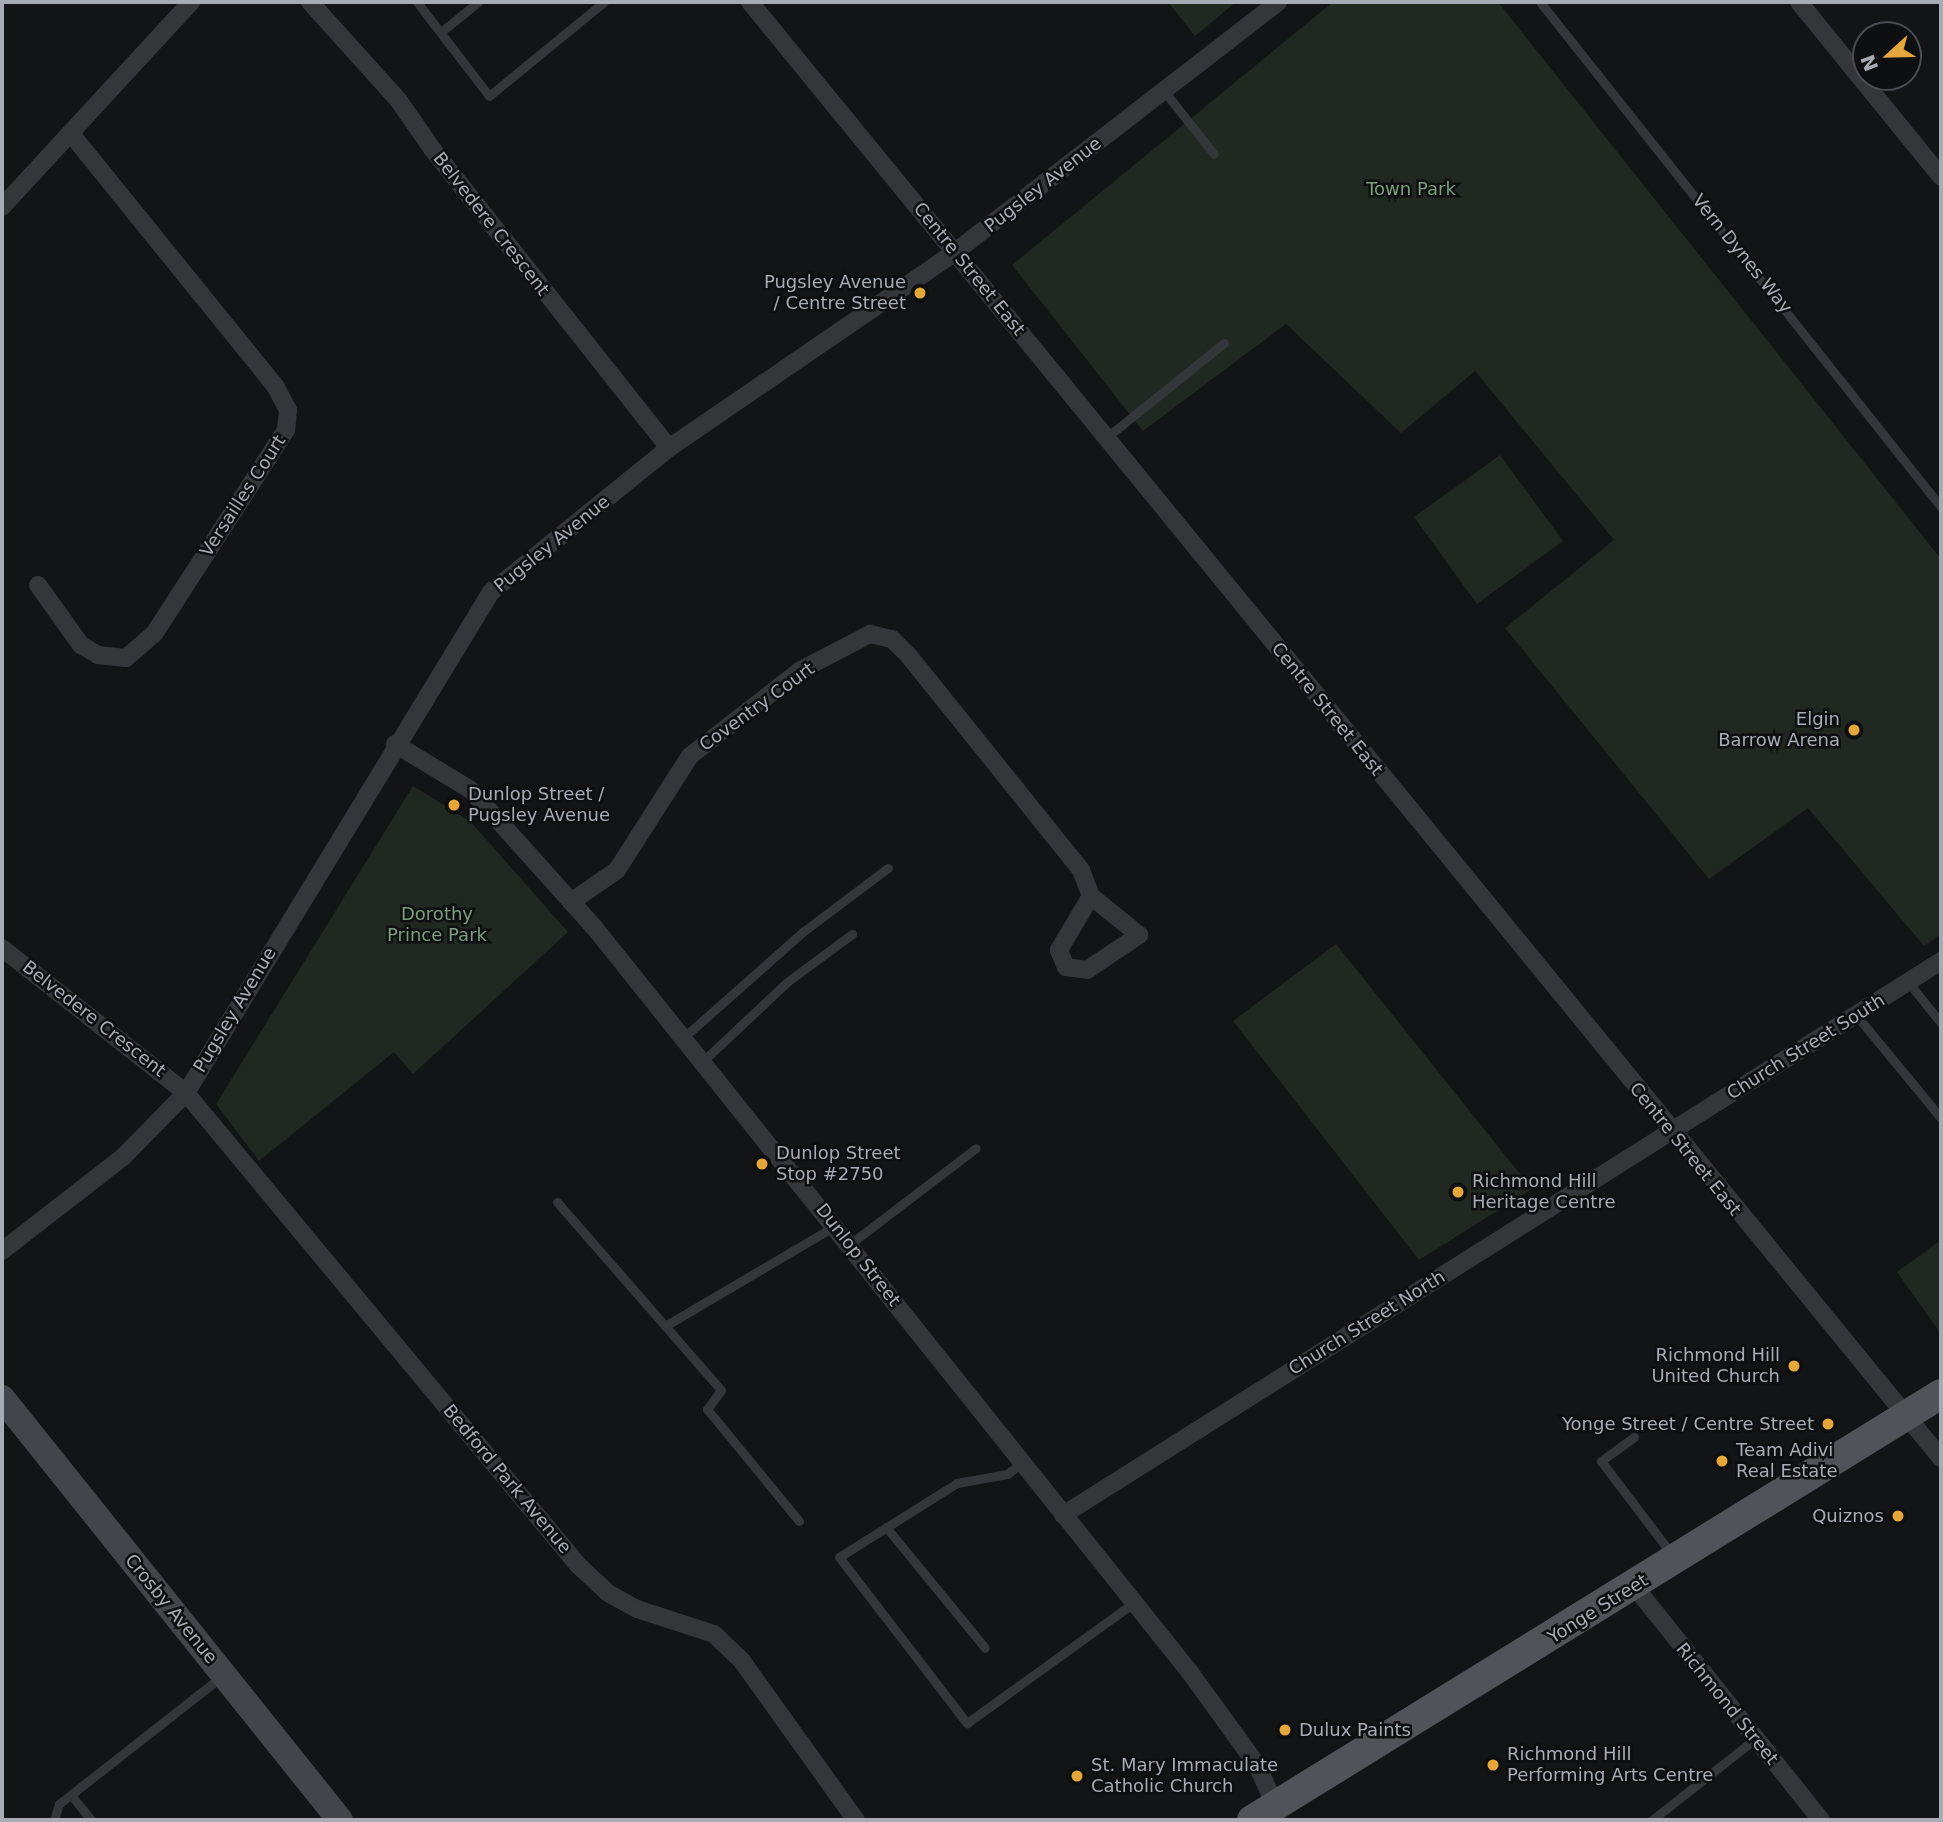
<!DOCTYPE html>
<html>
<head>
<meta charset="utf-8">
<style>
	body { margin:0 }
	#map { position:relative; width:1943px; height:1822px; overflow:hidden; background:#131415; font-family:"DejaVu Sans",sans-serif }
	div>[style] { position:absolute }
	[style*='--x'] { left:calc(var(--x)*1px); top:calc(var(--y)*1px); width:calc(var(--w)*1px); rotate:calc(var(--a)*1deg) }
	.green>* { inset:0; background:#202821 }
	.lane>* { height:9px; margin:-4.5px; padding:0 4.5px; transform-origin:4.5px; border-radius:4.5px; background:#35363a }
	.street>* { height:18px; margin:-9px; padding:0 9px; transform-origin:9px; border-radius:9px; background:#35363a }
	.secondary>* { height:26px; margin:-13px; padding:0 13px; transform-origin:13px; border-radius:13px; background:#43454a }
	.primary>* { height:30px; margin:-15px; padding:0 15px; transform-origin:15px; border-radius:15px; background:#515359 }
	.dots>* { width:19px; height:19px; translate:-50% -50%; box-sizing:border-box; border:4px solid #0e0f10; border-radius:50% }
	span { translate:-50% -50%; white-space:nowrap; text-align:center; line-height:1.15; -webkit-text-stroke:5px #0e0f10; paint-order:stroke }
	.street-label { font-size:18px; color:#a6abb4 }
	.park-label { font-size:18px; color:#7e9e7f }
	.poi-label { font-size:18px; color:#a6abb4 }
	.right { translate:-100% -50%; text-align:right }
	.left { translate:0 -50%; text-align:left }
	.frame { position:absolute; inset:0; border:4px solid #a6abb4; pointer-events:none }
	.north { position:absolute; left:1852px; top:21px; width:70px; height:70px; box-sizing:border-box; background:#0e0f10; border:2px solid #4b4d52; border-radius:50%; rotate:248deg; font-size:19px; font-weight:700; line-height:28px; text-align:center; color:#a6abb4 }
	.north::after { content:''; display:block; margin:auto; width:24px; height:32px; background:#e5a73b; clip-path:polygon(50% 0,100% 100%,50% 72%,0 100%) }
</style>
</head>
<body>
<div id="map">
	<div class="green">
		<div style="clip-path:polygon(1168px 2px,1236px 2px,1195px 36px)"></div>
		<div style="clip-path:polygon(1333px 2px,1498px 2px,1941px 559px,1941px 934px,1924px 946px,1808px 808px,1709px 879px,1505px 628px,1614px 540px,1475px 371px,1401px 433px,1286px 324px,1143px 431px,1012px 265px)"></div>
		<div style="clip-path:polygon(1500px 455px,1563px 541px,1477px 604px,1414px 517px)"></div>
		<div style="clip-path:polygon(413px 786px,470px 821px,568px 932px,413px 1074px,394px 1052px,259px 1161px,216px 1104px)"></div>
		<div style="clip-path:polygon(1336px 944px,1532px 1189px,1419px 1260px,1233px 1021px)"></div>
		<div style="clip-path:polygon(1938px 1242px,1941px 1247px,1941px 1334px,1897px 1272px)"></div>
	</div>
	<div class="lane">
		<div style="--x:417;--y:2;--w:118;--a:52.5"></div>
		<div style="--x:489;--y:96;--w:149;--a:-39.3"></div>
		<div style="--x:1540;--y:2;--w:645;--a:51.55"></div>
		<div style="--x:441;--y:32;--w:48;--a:-39"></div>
		<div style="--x:1164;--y:91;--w:80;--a:51.6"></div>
		<div style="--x:1107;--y:437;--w:150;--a:-38.8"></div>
		<div style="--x:1908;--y:982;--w:53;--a:51.2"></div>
		<div style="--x:1856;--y:1015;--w:134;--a:50.5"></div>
		<div style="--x:684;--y:1037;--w:160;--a:-41.5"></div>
		<div style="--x:804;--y:931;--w:105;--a:-36.9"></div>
		<div style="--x:703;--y:1061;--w:115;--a:-43.2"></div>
		<div style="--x:787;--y:982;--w:81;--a:-36.4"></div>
		<div style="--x:557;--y:1202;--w:249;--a:48.9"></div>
		<div style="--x:721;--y:1390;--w:24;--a:126"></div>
		<div style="--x:707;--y:1409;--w:145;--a:50.6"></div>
		<div style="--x:850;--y:1244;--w:158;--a:-37.3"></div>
		<div style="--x:665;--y:1326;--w:197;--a:-30.5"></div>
		<div style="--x:1634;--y:1437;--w:41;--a:144"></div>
		<div style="--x:1601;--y:1461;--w:119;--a:52.8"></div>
		<div style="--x:1023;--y:1462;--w:20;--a:143"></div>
		<div style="--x:1007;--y:1474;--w:51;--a:169.8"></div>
		<div style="--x:957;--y:1483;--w:139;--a:147.9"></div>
		<div style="--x:839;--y:1557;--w:210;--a:52.4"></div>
		<div style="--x:967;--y:1723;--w:203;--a:-35.8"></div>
		<div style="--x:886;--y:1527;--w:156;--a:50.7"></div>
		<div style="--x:71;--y:1795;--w:32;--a:51"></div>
		<div style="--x:54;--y:1820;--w:17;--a:-73"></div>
		<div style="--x:59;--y:1804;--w:206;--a:-38.1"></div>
		<div style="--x:1652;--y:1820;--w:131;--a:-38.2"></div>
	</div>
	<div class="street">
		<div style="--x:310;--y:2;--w:133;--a:48"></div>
		<div style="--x:399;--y:101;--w:60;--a:55.2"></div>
		<div style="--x:433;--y:150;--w:380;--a:51.6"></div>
		<div style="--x:750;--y:2;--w:1881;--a:50.72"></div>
		<div style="--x:1799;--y:2;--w:225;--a:50.9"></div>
		<div style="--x:2;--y:207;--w:279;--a:-47.3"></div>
		<div style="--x:38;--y:585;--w:74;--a:54.4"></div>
		<div style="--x:81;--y:645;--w:20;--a:30"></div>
		<div style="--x:98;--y:655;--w:28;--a:6"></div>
		<div style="--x:126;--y:658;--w:37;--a:-41"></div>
		<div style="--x:154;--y:634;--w:243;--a:-57.1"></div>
		<div style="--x:286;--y:430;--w:20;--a:-84"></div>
		<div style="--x:288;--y:410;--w:26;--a:-118"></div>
		<div style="--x:276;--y:387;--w:324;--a:-129"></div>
		<div style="--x:395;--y:744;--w:89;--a:31.2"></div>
		<div style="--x:471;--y:790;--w:184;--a:48.1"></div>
		<div style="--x:594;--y:927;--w:953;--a:51.35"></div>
		<div style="--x:1189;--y:1671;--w:116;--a:54.1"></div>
		<div style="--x:1257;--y:1765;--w:46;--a:65.7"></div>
		<div style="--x:571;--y:902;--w:56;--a:-34.8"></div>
		<div style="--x:617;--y:870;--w:135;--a:-57.4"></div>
		<div style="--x:690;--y:756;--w:140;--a:-37.8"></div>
		<div style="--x:801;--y:670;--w:78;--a:-27.6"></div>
		<div style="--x:870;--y:634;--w:23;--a:13"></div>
		<div style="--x:892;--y:639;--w:24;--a:45"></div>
		<div style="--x:909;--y:656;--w:275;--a:51.2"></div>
		<div style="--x:1081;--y:870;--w:28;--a:69"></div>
		<div style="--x:1091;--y:896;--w:63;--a:120.7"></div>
		<div style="--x:1059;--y:950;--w:18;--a:68"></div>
		<div style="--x:1066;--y:967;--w:21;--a:8"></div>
		<div style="--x:1087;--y:970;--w:63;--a:-33.9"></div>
		<div style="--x:1139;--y:935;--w:62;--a:-140.9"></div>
		<div style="--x:2;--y:948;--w:234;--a:38.2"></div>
		<div style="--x:186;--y:1093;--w:614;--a:50.29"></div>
		<div style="--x:578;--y:1565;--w:41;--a:43"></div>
		<div style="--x:608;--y:1593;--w:33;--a:29"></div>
		<div style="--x:637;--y:1609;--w:81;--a:18"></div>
		<div style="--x:714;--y:1634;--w:39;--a:44"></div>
		<div style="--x:742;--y:1661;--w:196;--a:54.4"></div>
		<div style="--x:2;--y:1251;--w:153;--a:-37.8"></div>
		<div style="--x:123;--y:1157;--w:90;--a:-45.5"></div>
		<div style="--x:186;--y:1093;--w:587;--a:-58.67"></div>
		<div style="--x:491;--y:592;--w:229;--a:-39"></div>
		<div style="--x:669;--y:448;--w:347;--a:-34.4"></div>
		<div style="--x:955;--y:252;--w:408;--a:-37.7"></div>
		<div style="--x:1063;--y:1515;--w:1038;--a:-32.25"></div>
		<div style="--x:1635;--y:1587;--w:298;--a:51.4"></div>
	</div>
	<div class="secondary">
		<div style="--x:2;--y:1398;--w:541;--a:51.31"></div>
	</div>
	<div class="primary">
		<div style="--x:1252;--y:1820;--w:810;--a:-31.73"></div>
	</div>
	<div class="dots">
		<div style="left:920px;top:293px;background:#e5a73b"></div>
		<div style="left:1854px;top:730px;background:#e5a73b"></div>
		<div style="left:454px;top:805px;background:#e5a73b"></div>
		<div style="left:762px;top:1164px;background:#e5a73b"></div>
		<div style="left:1458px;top:1192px;background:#e5a73b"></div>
		<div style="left:1794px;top:1366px;background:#e5a73b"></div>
		<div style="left:1828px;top:1424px;background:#e5a73b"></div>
		<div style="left:1722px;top:1461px;background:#e5a73b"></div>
		<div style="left:1898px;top:1516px;background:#e5a73b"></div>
		<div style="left:1285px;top:1730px;background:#e5a73b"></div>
		<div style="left:1493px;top:1765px;background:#e5a73b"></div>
		<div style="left:1077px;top:1776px;background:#e5a73b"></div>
	</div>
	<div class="street-label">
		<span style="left:1043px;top:185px;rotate:-38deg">Pugsley Avenue</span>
		<span style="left:491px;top:224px;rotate:52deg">Belvedere Crescent</span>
		<span style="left:1742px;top:254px;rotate:51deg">Vern Dynes Way</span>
		<span style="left:969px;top:269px;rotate:51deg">Centre Street East</span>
		<span style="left:243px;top:496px;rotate:-57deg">Versailles Court</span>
		<span style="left:552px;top:544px;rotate:-39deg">Pugsley Avenue</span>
		<span style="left:757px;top:707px;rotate:-36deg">Coventry Court</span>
		<span style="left:1327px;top:709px;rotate:51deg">Centre Street East</span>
		<span style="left:235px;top:1010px;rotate:-59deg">Pugsley Avenue</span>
		<span style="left:94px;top:1019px;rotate:38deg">Belvedere Crescent</span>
		<span style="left:1806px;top:1047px;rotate:-32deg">Church Street South</span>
		<span style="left:1685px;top:1149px;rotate:51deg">Centre Street East</span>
		<span style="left:858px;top:1255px;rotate:52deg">Dunlop Street</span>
		<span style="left:1367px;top:1323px;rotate:-32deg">Church Street North</span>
		<span style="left:507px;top:1479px;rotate:50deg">Bedford Park Avenue</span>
		<span style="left:171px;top:1609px;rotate:51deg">Crosby Avenue</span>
		<span style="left:1598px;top:1609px;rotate:-32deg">Yonge Street</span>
		<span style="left:1727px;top:1704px;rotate:51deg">Richmond Street</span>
	</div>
	<div class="park-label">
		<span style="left:1411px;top:189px">Town Park</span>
		<span style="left:437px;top:925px">Dorothy<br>Prince Park</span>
	</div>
	<div class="poi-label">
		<span class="right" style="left:906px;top:293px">Pugsley Avenue<br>/ Centre Street</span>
		<span class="right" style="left:1840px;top:730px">Elgin<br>Barrow Arena</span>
		<span class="left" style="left:468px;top:805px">Dunlop Street /<br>Pugsley Avenue</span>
		<span class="left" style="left:776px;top:1164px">Dunlop Street<br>Stop #2750</span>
		<span class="left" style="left:1472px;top:1192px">Richmond Hill<br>Heritage Centre</span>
		<span class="right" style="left:1780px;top:1366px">Richmond Hill<br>United Church</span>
		<span class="right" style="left:1814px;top:1424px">Yonge Street / Centre Street</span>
		<span class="left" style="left:1736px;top:1461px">Team Adivi<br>Real Estate</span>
		<span class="right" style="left:1884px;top:1516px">Quiznos</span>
		<span class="left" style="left:1299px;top:1730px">Dulux Paints</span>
		<span class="left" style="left:1507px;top:1765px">Richmond Hill<br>Performing Arts Centre</span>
		<span class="left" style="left:1091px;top:1776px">St. Mary Immaculate<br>Catholic Church</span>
	</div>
	<div class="frame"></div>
	<div class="north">N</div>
</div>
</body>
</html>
